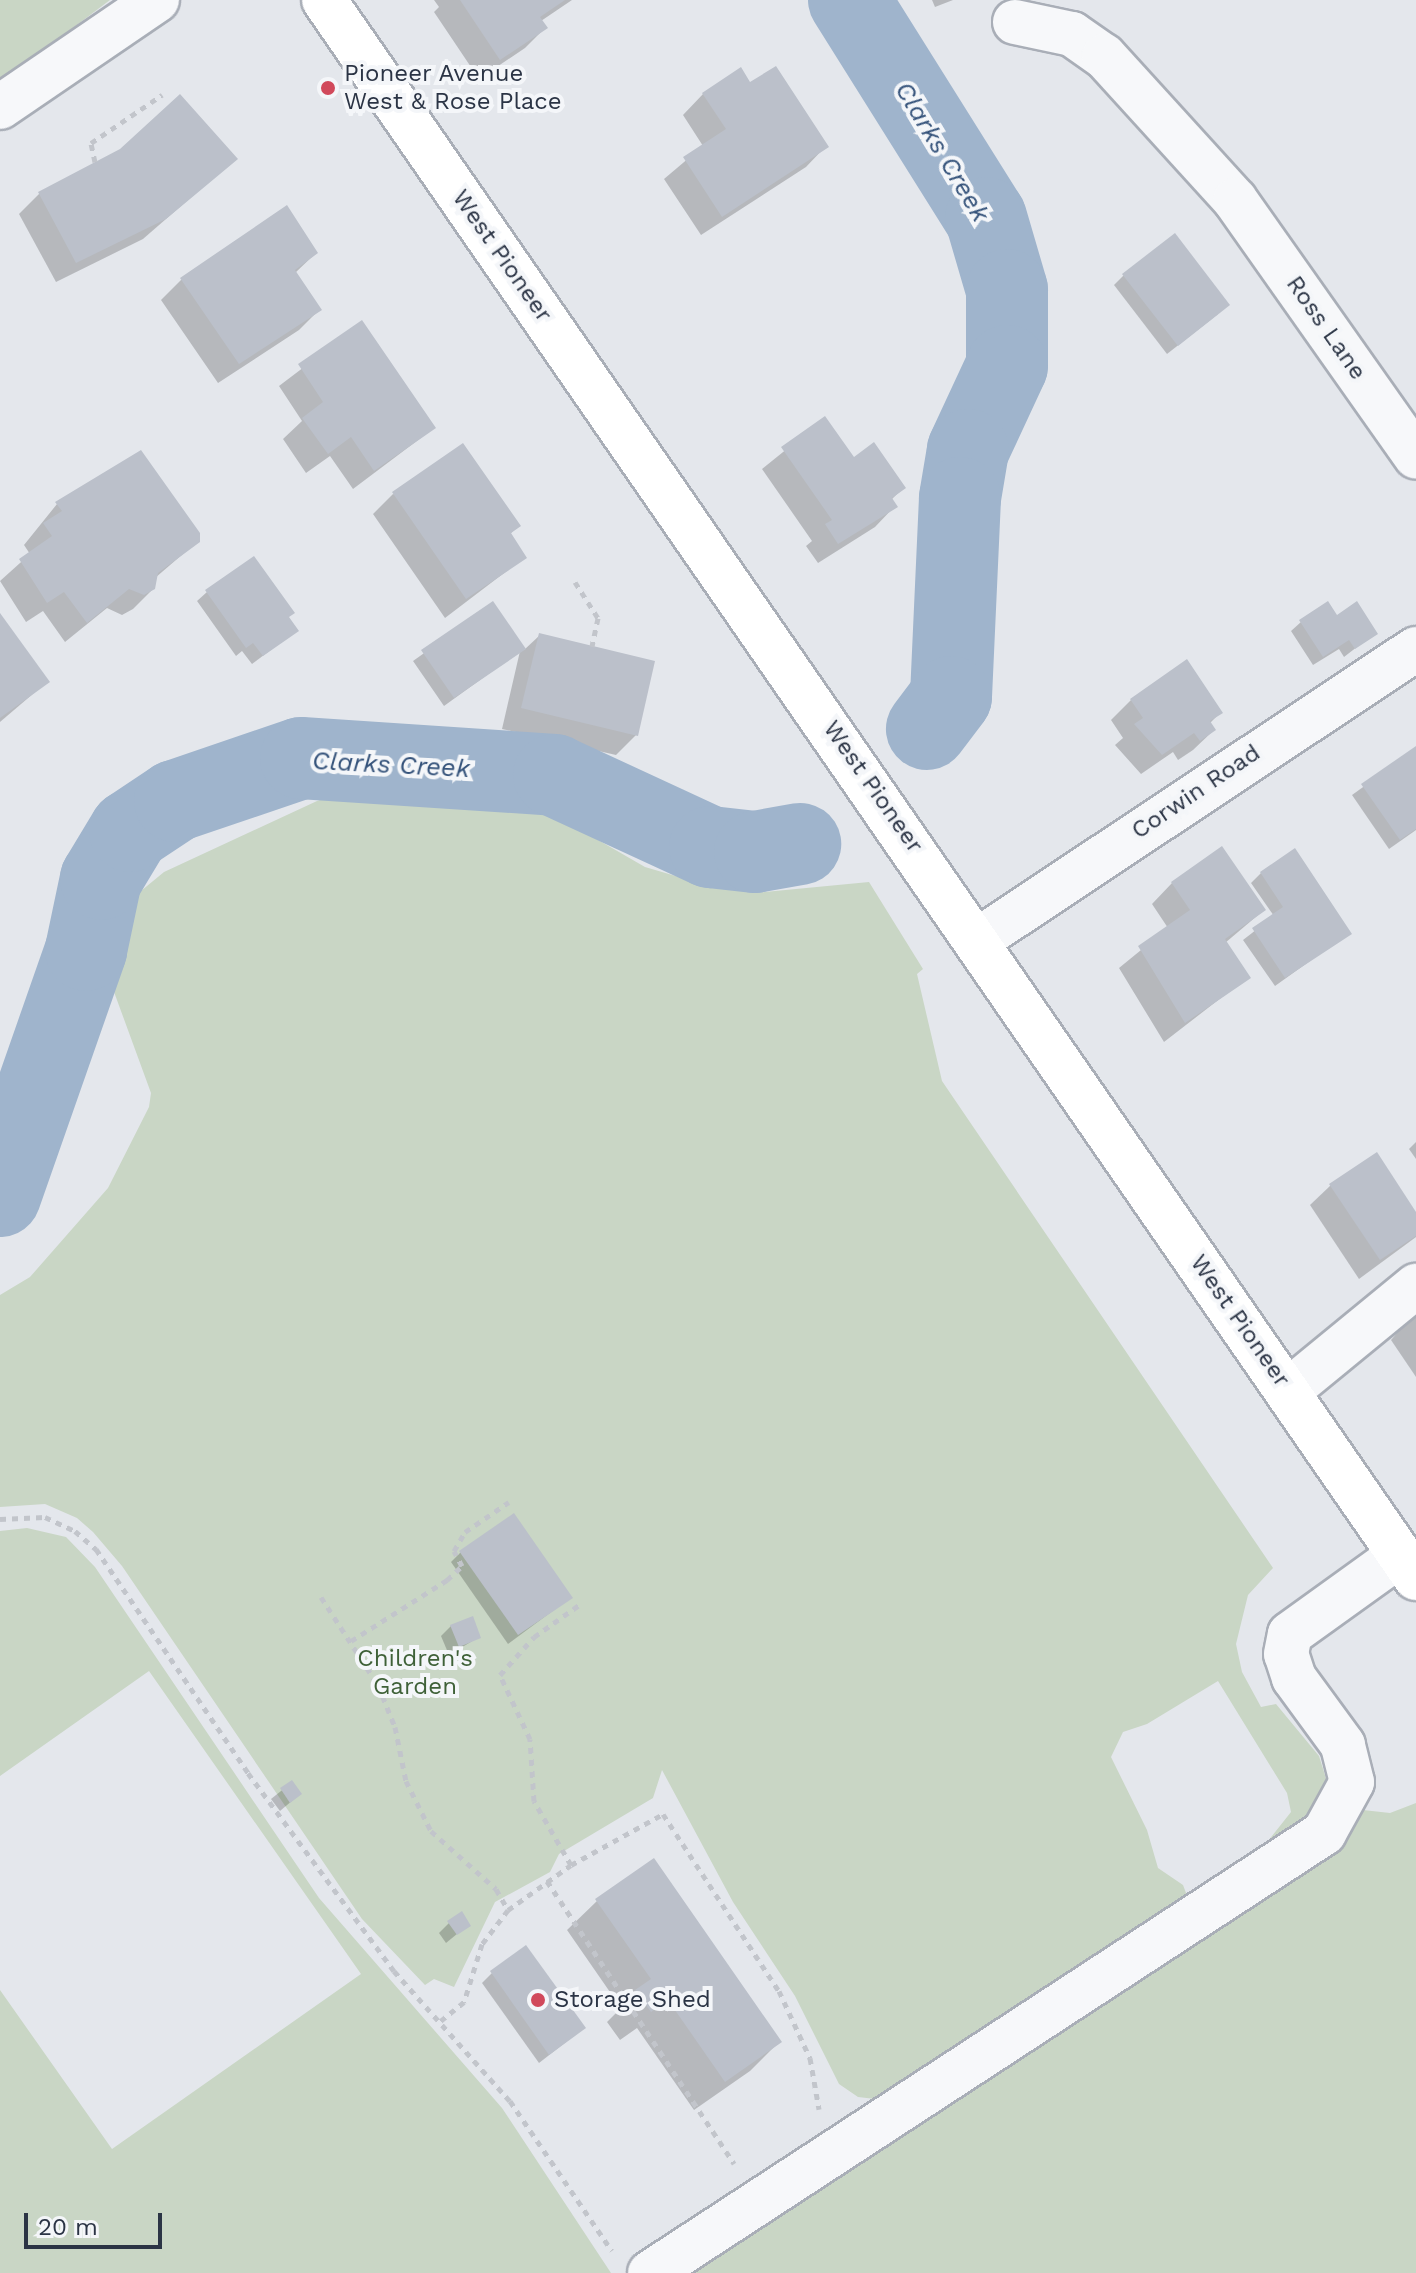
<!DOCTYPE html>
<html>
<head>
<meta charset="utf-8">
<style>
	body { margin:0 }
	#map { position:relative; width:1416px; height:2273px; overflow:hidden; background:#e4e7ec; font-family:"Work Sans",sans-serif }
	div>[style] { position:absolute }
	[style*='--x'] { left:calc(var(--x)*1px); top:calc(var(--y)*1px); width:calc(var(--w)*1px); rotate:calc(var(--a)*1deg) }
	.green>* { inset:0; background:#c9d6c5 }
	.shadow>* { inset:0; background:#0003 }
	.river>* { height:82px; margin:-41px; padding:0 41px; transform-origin:41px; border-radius:41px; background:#9fb4cc }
	.building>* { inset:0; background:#bbc0ca }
	.path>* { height:5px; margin-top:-2.5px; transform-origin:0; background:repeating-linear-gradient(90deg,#c2c5cb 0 6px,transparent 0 12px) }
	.roads { filter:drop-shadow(2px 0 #a9aeb7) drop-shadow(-2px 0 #a9aeb7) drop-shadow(0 2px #a9aeb7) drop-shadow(0 -2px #a9aeb7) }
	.minor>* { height:44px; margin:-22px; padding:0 22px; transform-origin:22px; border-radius:22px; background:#f7f8fa }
	.major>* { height:44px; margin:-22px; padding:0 22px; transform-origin:22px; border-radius:22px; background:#fff }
	.dots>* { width:22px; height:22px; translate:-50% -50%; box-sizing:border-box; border:4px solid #f4f6f9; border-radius:50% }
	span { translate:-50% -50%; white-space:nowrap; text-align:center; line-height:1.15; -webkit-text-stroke:8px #f4f6f9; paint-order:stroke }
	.poi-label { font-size:24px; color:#2b3445 }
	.left { translate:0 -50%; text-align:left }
	.street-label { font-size:24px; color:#2b3445 }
	.park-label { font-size:24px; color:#3f6138 }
	.water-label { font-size:26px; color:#34527a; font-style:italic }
	.scale { position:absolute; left:24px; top:2213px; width:138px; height:36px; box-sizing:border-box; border:4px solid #2b3445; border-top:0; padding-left:10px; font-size:24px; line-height:28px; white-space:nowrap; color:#2b3445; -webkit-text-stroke:6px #f4f6f9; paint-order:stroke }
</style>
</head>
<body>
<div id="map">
	<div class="green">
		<div style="clip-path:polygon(0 0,110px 0,0 83px)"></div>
		<div style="clip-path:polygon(372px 783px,427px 795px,499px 799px,553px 814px,645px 867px,696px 882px,753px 893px,869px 882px,923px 969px,917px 974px,942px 1081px,1273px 1568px,1248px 1595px,1236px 1644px,1242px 1672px,1261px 1707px,1276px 1704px,1319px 1756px,1329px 1788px,1315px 1819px,1260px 1851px,1291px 1812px,1287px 1793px,1218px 1681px,1147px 1724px,1123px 1732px,1111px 1757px,1147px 1830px,1158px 1868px,1183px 1885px,1191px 1906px,884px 2100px,858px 2097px,839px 2084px,795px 1996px,733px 1902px,662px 1770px,653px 1798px,559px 1854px,550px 1872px,495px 1902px,454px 1987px,434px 1979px,425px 1985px,362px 1919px,122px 1566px,93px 1532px,77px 1518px,45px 1504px,0 1507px,0 1295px,30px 1277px,108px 1188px,149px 1107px,151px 1093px,106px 970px,111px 935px,130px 900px,164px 872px,317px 801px)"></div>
		<div style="clip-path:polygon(27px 1528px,66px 1537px,95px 1567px,319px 1898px,502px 2108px,611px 2273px,0 2273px,0 1990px,112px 2149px,361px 1974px,149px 1671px,0 1776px,0 1531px)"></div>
		<div style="clip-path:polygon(1416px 1803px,1416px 2273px,682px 2273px,1344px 1831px,1363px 1810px,1390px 1813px)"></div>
	</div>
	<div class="shadow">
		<div style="clip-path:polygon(434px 0,572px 0,541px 21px,545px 28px,525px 48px,479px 79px,434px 12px,439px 7px)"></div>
		<div style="clip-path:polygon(932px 0,953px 0,935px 7px)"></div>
		<div style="clip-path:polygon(750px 85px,826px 146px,806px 167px,701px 235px,664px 179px,703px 146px,683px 115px,703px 94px)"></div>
		<div style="clip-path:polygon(235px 159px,143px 239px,56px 282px,19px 214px,39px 194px)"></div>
		<div style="clip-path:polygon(316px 253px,295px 273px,319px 310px,299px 330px,218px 383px,161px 300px,181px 280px)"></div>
		<div style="clip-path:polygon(1124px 275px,1218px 314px,1167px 354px,1114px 285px)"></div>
		<div style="clip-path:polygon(362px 323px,434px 428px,353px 489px,330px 456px,306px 473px,283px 439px,302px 421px,279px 386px)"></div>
		<div style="clip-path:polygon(824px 419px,853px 459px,903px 488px,891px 500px,895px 506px,875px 527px,818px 563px,806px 546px,812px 541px,762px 469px)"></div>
		<div style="clip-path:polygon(393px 494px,518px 526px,509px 535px,525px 557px,445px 618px,373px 514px)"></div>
		<div style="clip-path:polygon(57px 504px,198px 541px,155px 578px,154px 588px,133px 609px,122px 615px,107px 608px,65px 642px,43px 611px,26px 622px,0 581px,30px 554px,24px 545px)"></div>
		<div style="clip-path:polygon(207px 592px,287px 618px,296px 631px,252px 664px,242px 651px,236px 656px,197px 601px)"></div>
		<div style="clip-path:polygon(493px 604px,524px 650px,540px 635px,636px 735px,616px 755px,502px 729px,520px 651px,444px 706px,413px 661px)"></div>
		<div style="clip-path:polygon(0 616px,48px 681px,0 722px)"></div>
		<div style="clip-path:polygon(1336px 618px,1375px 633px,1344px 657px,1339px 649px,1313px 665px,1291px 631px,1301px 622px)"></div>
		<div style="clip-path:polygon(1131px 700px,1220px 713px,1209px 724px,1214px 730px,1193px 750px,1178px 760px,1173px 752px,1141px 774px,1115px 745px,1123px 738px,1111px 720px)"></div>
		<div style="clip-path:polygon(1416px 749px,1416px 830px,1389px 849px,1352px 795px)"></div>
		<div style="clip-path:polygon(1261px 873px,1349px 933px,1275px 986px,1243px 940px,1274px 916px,1251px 883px)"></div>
		<div style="clip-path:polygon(1172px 883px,1264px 910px,1225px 943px,1248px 977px,1164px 1042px,1119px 968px,1168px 928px,1152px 904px)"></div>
		<div style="clip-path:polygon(1416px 1142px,1416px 1159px,1409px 1149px)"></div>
		<div style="clip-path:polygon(1331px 1185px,1416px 1215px,1416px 1237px,1359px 1279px,1310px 1205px)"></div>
		<div style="clip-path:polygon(1416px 1311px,1416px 1377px,1391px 1340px)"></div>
		<div style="clip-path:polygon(461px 1552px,570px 1598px,508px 1644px,451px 1562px)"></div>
		<div style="clip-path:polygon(451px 1626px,479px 1637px,449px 1655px,441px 1636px)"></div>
		<div style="clip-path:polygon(291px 1783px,300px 1794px,280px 1811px,271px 1799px)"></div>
		<div style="clip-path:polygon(597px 1901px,780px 2041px,750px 2071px,694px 2110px,637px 2028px,620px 2040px,607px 2022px,621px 2008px,567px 1930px)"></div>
		<div style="clip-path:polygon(449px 1923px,468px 1925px,446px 1943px,439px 1933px)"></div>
		<div style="clip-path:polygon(492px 1973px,584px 2028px,539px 2063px,482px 1983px)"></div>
	</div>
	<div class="river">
		<div style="--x:849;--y:0;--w:257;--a:57.9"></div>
		<div style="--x:986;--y:218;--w:75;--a:73.7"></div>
		<div style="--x:1007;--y:290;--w:76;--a:90"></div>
		<div style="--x:1007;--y:366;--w:93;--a:114.9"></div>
		<div style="--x:968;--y:450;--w:49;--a:99.5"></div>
		<div style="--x:960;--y:498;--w:199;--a:92.6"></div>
		<div style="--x:951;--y:697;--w:40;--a:127"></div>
		<div style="--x:0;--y:1196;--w:261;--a:-70.7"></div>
		<div style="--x:86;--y:950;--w:73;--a:-78.1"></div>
		<div style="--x:101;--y:879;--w:56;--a:-58.9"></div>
		<div style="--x:130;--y:831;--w:54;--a:-33.7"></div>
		<div style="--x:175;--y:801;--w:133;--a:-18.8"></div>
		<div style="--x:301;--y:758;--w:254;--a:3.8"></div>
		<div style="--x:554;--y:775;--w:172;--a:24.8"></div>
		<div style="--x:710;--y:847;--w:45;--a:6.3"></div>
		<div style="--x:755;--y:852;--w:46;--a:-10.1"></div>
	</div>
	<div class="building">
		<div style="clip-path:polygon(460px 0,565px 0,540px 17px,548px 28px,500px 60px)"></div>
		<div style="clip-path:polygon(776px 66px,829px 147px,722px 217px,683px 157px,726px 129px,702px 93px,741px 67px,750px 82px)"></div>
		<div style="clip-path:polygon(180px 94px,238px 159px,166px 219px,76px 263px,38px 192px,120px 149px)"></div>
		<div style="clip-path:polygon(287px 205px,318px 253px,295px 270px,322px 310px,239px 364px,180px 278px)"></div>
		<div style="clip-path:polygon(1175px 233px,1230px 305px,1178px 346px,1122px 274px)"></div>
		<div style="clip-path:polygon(362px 320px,436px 428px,374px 471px,351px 437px,328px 454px,302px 418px,323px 402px,298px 364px)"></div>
		<div style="clip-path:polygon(825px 416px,854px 457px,874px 442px,906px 488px,892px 498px,898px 507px,838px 544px,825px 524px,832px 520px,781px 447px)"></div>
		<div style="clip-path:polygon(463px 443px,521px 526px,511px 533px,527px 558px,466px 599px,392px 492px)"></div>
		<div style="clip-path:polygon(141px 450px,200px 533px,200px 542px,158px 573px,155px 589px,144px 595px,129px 589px,87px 623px,64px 592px,47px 603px,19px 559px,52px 536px,43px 523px,62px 511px,55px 502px)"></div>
		<div style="clip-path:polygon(254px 556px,295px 613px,289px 617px,299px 631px,263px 656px,253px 643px,246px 648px,205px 590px)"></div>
		<div style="clip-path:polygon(493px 601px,526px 649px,454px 698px,421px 650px)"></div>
		<div style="clip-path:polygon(1328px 601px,1337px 615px,1357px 601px,1378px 634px,1355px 649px,1349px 640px,1323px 657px,1299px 620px)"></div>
		<div style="clip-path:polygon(0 613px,50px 682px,0 718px)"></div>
		<div style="clip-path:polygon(539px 633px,655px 661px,638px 736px,521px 708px)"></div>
		<div style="clip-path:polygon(1187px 659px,1223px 713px,1210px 721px,1216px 730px,1200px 741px,1194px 733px,1162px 755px,1134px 724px,1143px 718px,1130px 699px)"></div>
		<div style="clip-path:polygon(1416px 746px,1416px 829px,1400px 840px,1361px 784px)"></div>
		<div style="clip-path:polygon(1222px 846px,1266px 910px,1225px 939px,1251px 978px,1185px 1023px,1138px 946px,1190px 910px,1171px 882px)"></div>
		<div style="clip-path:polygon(1295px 848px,1352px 934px,1285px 978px,1252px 928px,1283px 907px,1260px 872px)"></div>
		<div style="clip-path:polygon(1377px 1152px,1416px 1212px,1416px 1236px,1380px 1260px,1329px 1184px)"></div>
		<div style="clip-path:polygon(514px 1513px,573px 1598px,518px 1635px,459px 1551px)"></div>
		<div style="clip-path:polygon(473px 1616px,481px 1638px,459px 1647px,450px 1625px)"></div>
		<div style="clip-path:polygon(292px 1780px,302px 1794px,290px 1803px,280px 1788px)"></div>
		<div style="clip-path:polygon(654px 1858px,782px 2042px,725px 2082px,668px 2000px,651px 2012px,635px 1990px,651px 1979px,595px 1899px)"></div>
		<div style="clip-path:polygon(462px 1911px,471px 1926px,457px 1935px,447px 1921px)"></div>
		<div style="clip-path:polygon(526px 1945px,586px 2028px,549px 2055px,490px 1971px)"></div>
	</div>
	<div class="path">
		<div style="--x:95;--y:162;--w:19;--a:-102"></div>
		<div style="--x:91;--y:143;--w:86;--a:-34.1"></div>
		<div style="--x:575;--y:582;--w:43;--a:57.4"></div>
		<div style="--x:598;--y:618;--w:29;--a:102"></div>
		<div style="--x:0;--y:1519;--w:45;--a:-2.5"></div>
		<div style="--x:45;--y:1517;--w:33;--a:25"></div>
		<div style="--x:75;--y:1531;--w:28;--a:41"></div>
		<div style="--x:96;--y:1549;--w:271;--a:55.8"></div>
		<div style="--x:248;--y:1773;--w:246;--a:53.6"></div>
		<div style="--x:394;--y:1971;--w:174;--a:48.3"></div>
		<div style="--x:510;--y:2101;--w:181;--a:55.8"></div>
		<div style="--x:321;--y:1597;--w:105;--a:57.1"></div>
		<div style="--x:378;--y:1685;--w:45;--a:68"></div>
		<div style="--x:395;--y:1727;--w:55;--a:78.5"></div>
		<div style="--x:406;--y:1781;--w:56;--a:63.4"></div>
		<div style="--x:431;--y:1831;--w:87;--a:41.7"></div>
		<div style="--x:496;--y:1889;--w:24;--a:60"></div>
		<div style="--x:508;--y:1910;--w:43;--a:127.4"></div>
		<div style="--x:482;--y:1944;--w:61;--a:107.2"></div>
		<div style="--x:464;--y:2002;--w:32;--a:141"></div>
		<div style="--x:351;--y:1641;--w:114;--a:-32.4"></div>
		<div style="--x:447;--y:1580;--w:21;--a:-43"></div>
		<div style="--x:462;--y:1566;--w:17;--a:-118"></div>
		<div style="--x:454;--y:1551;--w:22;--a:-60"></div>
		<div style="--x:465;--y:1532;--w:53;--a:-34.3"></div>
		<div style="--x:571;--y:1865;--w:105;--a:-29"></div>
		<div style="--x:663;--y:1814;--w:212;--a:56.8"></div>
		<div style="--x:779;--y:1991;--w:74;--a:65.2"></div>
		<div style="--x:810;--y:2058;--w:52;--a:80"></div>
		<div style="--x:547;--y:1881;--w:339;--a:56.5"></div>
		<div style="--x:508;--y:1910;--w:77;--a:-35.5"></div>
		<div style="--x:571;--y:1865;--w:74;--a:-120"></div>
		<div style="--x:534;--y:1801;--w:62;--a:-93.7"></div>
		<div style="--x:530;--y:1739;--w:71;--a:-115.1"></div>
		<div style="--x:500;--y:1675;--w:51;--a:-48.2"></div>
		<div style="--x:534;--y:1637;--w:55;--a:-35.4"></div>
	</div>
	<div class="roads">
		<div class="minor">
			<div style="--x:1015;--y:22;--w:58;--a:11.9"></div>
			<div style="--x:1072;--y:34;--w:39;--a:35"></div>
			<div style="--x:1104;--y:56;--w:195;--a:47.7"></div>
			<div style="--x:1235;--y:200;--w:314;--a:54.8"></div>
			<div style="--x:0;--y:107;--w:190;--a:-34.3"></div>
			<div style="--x:978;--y:940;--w:526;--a:-33.6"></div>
			<div style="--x:1288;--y:1391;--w:166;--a:-39.4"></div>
			<div style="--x:650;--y:2273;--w:805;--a:-33.14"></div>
			<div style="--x:1324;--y:1833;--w:58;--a:-61.2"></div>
			<div style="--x:1352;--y:1782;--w:38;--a:-104"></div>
			<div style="--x:1343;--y:1745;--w:83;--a:-126.2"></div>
			<div style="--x:1294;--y:1678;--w:25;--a:-108"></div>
			<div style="--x:1286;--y:1654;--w:20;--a:-79"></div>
			<div style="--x:1290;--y:1634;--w:135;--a:-35.7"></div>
		</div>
		<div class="major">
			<div style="--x:324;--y:0;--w:1919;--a:55.32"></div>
		</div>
	</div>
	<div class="dots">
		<div style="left:328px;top:88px;background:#d1495b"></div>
		<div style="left:538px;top:2000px;background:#d1495b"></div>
	</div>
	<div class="poi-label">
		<span class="left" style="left:344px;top:88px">Pioneer Avenue<br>West &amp; Rose Place</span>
		<span class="left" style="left:554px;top:2000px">Storage Shed</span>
	</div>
	<div class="street-label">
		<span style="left:502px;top:256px;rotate:55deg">West Pioneer</span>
		<span style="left:1326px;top:328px;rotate:55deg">Ross Lane</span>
		<span style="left:873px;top:787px;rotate:55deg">West Pioneer</span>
		<span style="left:1196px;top:792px;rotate:-34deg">Corwin Road</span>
		<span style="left:1240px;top:1321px;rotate:55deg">West Pioneer</span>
	</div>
	<div class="park-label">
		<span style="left:415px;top:1673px">Children's<br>Garden</span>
	</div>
	<div class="water-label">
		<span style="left:942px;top:152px;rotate:59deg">Clarks Creek</span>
		<span style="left:391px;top:765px;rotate:3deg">Clarks Creek</span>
	</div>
	<div class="scale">20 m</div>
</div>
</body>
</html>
